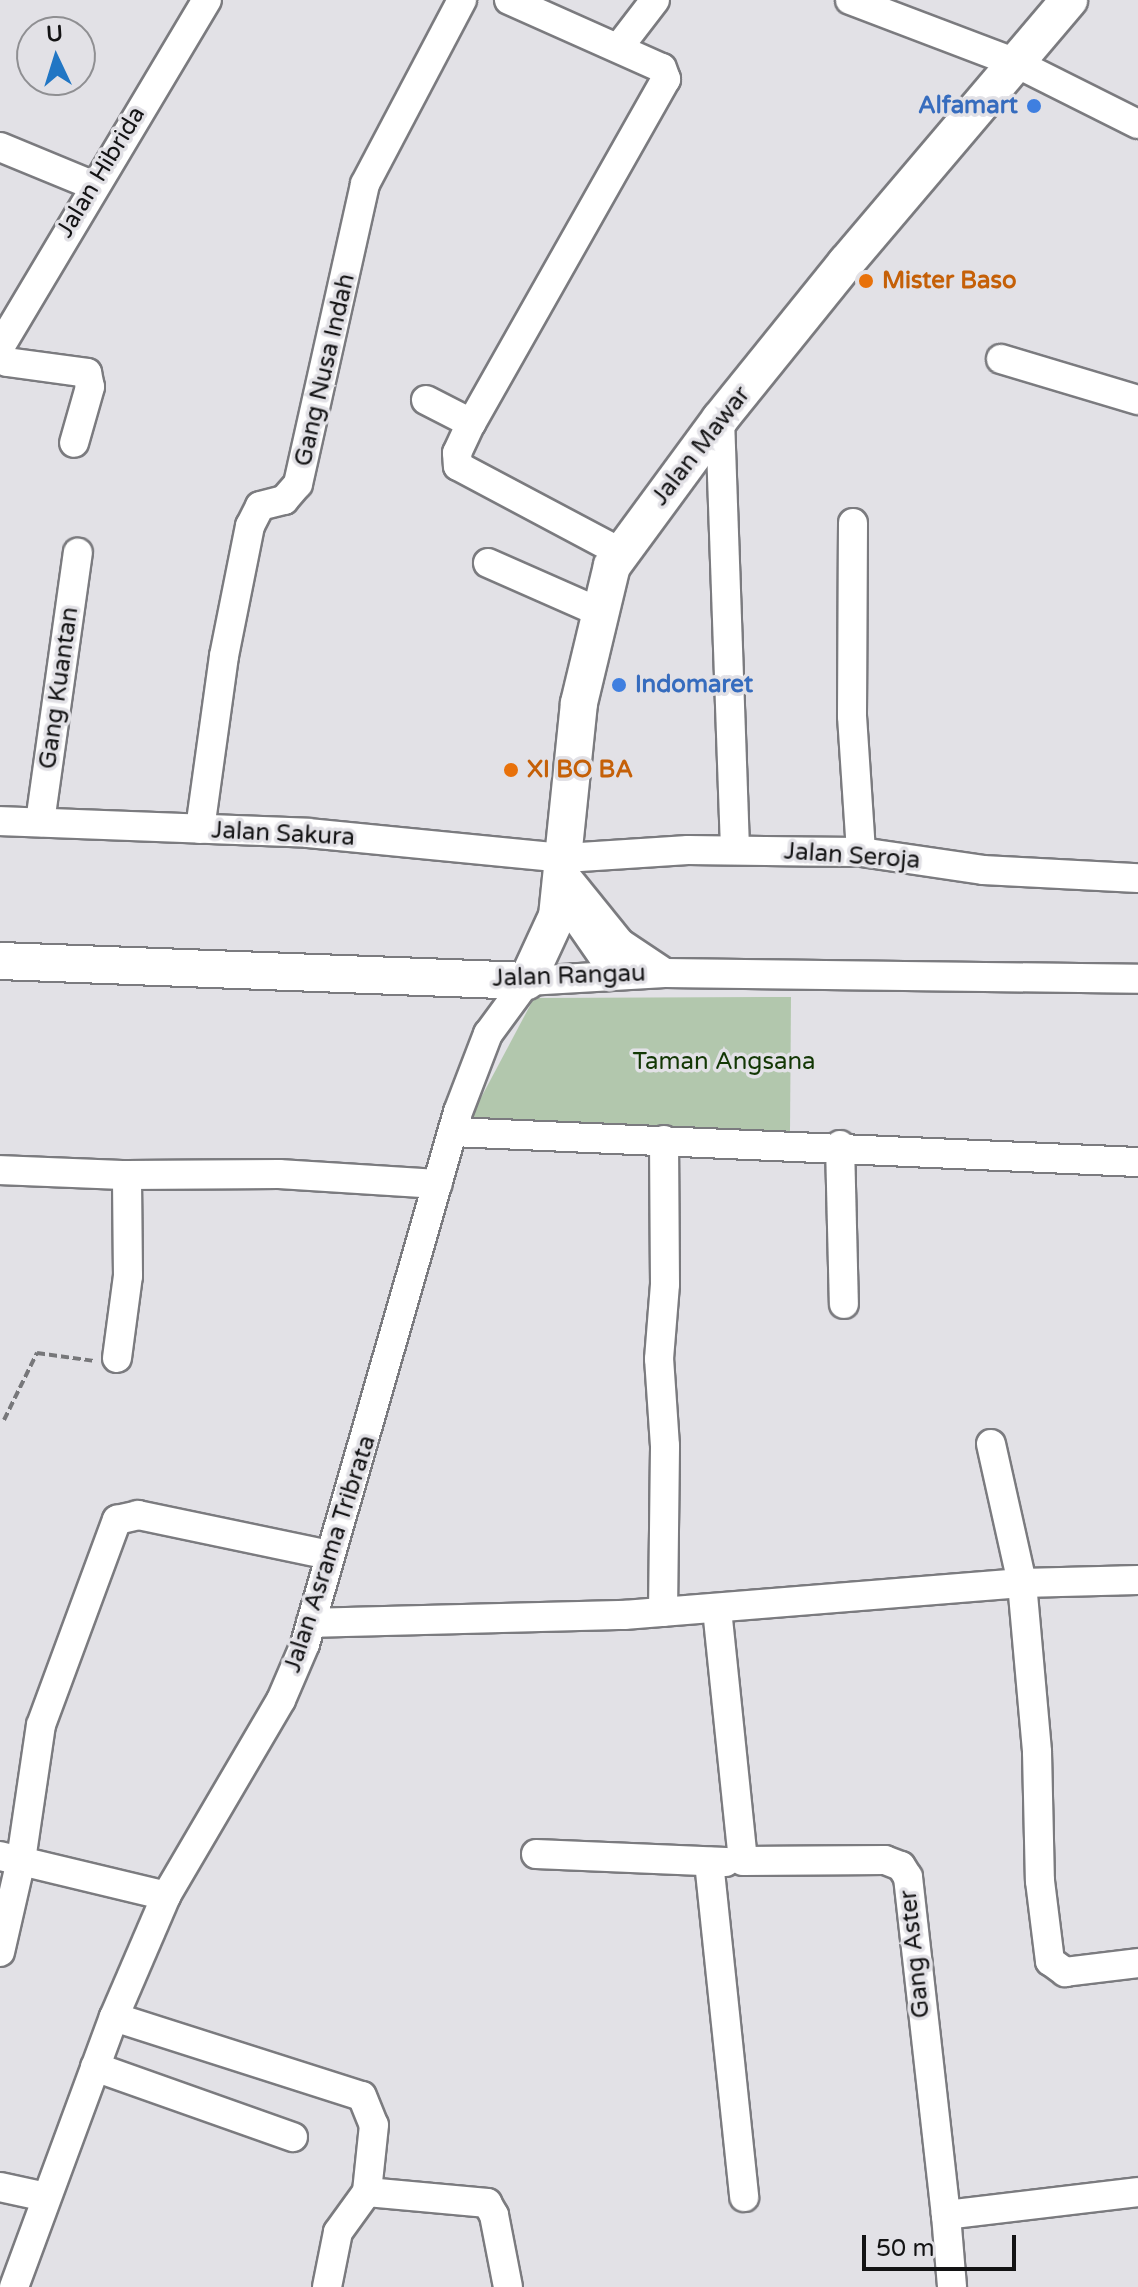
<!DOCTYPE html>
<html>
<head>
<meta charset="utf-8">
<style>
	body { margin:0 }
	#map { position:relative; width:1138px; height:2287px; overflow:hidden; background:#e2e1e6; font-family:"Varela Round",sans-serif }
	div>[style] { position:absolute }
	[style*='--x'] { left:calc(var(--x)*1px); top:calc(var(--y)*1px); width:calc(var(--w)*1px); rotate:calc(var(--a)*1deg) }
	.green>* { inset:0; background:#b2c7ad }
	.path>* { height:4px; margin-top:-2px; transform-origin:0; background:repeating-linear-gradient(90deg,#77777a 0 8px,transparent 0 12px) }
	.roads { filter:drop-shadow(2px 0 #7b7b7f) drop-shadow(-2px 0 #7b7b7f) drop-shadow(0 2px #7b7b7f) drop-shadow(0 -2px #7b7b7f) }
	.minor>* { height:28px; margin:-14px; padding:0 14px; transform-origin:14px; border-radius:14px; background:#fff }
	.major>* { height:36px; margin:-18px; padding:0 18px; transform-origin:18px; border-radius:18px; background:#fff }
	.dots>* { width:22px; height:22px; translate:-50% -50%; box-sizing:border-box; border:4px solid #e2e1e6; border-radius:50% }
	span { translate:-50% -50%; white-space:nowrap; text-align:center; line-height:1.15; -webkit-text-stroke:7px #e2e1e6; paint-order:stroke }
	.shop-label { font-size:24px; color:#366cbe; font-weight:700 }
	.right { translate:-100% -50%; text-align:right }
	.left { translate:0 -50%; text-align:left }
	.street-label { font-size:24px; color:#131314 }
	.food-label { font-size:24px; color:#c56008; font-weight:700 }
	.park-label { font-size:24px; color:#123704 }
	.north { position:absolute; left:16px; top:16px; width:80px; height:80px; box-sizing:border-box; background:#e2e1e6; border:2px solid #8f8f92; border-radius:50%; rotate:356deg; font-size:22px; font-weight:700; line-height:32px; text-align:center; color:#131314 }
	.north::after { content:''; display:block; margin:auto; width:28px; height:36px; background:#2176c4; clip-path:polygon(50% 0,100% 100%,50% 72%,0 100%) }
	.scale { position:absolute; left:862px; top:2235px; width:154px; height:36px; box-sizing:border-box; border:4px solid #131314; border-top:0; padding-left:10px; font-size:24px; line-height:28px; white-space:nowrap; color:#131314; -webkit-text-stroke:6px #e2e1e6; paint-order:stroke }
</style>
</head>
<body>
<div id="map">
	<div class="green">
		<div style="clip-path:polygon(791px 997px,790px 1131px,467px 1124px,534px 998px)"></div>
	</div>
	<div class="path">
		<div style="--x:4;--y:1420;--w:75;--a:-63.8"></div>
		<div style="--x:37;--y:1353;--w:59;--a:7.9"></div>
	</div>
	<div class="roads">
		<div class="minor">
			<div style="--x:509;--y:0;--w:167;--a:24"></div>
			<div style="--x:662;--y:68;--w:12;--a:70"></div>
			<div style="--x:666;--y:79;--w:395;--a:119.5"></div>
			<div style="--x:471;--y:423;--w:33;--a:115"></div>
			<div style="--x:457;--y:453;--w:13;--a:86"></div>
			<div style="--x:458;--y:466;--w:183;--a:28"></div>
			<div style="--x:850;--y:0;--w:178;--a:20.8"></div>
			<div style="--x:1016;--y:63;--w:136;--a:26.6"></div>
			<div style="--x:619;--y:47;--w:59;--a:-52.5"></div>
			<div style="--x:0;--y:147;--w:100;--a:22.4"></div>
			<div style="--x:0;--y:347;--w:404;--a:-59.2"></div>
			<div style="--x:0;--y:353;--w:11;--a:52"></div>
			<div style="--x:7;--y:362;--w:81;--a:7.8"></div>
			<div style="--x:87;--y:373;--w:14;--a:78"></div>
			<div style="--x:90;--y:387;--w:58;--a:105.9"></div>
			<div style="--x:1001;--y:359;--w:143;--a:16.7"></div>
			<div style="--x:426;--y:400;--w:51;--a:27.1"></div>
			<div style="--x:720;--y:419;--w:431;--a:88"></div>
			<div style="--x:853;--y:523;--w:193;--a:90.3"></div>
			<div style="--x:852;--y:716;--w:136;--a:86.2"></div>
			<div style="--x:488;--y:563;--w:119;--a:23.8"></div>
			<div style="--x:0;--y:821;--w:308;--a:2.2"></div>
			<div style="--x:308;--y:833;--w:258;--a:5.6"></div>
			<div style="--x:565;--y:858;--w:123;--a:-3.7"></div>
			<div style="--x:688;--y:850;--w:173;--a:0.7"></div>
			<div style="--x:861;--y:852;--w:123;--a:8.4"></div>
			<div style="--x:983;--y:870;--w:155;--a:3"></div>
			<div style="--x:40;--y:822;--w:272;--a:-82"></div>
			<div style="--x:200;--y:829;--w:175;--a:-82.1"></div>
			<div style="--x:224;--y:656;--w:133;--a:-78.7"></div>
			<div style="--x:250;--y:526;--w:22;--a:-63"></div>
			<div style="--x:260;--y:506;--w:25;--a:-14"></div>
			<div style="--x:284;--y:500;--w:21;--a:-49"></div>
			<div style="--x:298;--y:484;--w:307;--a:-77.4"></div>
			<div style="--x:365;--y:184;--w:208;--a:-62.2"></div>
			<div style="--x:562;--y:871;--w:92;--a:51.1"></div>
			<div style="--x:620;--y:943;--w:54;--a:33.7"></div>
			<div style="--x:570;--y:909;--w:79;--a:55.3"></div>
			<div style="--x:453;--y:1132;--w:686;--a:2.51"></div>
			<div style="--x:840;--y:1145;--w:159;--a:88.6"></div>
			<div style="--x:0;--y:1170;--w:127;--a:2.3"></div>
			<div style="--x:117;--y:1358;--w:83;--a:-82.4"></div>
			<div style="--x:128;--y:1276;--w:101;--a:-90.6"></div>
			<div style="--x:127;--y:1175;--w:152;--a:-0.4"></div>
			<div style="--x:279;--y:1174;--w:159;--a:3.6"></div>
			<div style="--x:991;--y:1444;--w:142;--a:77.4"></div>
			<div style="--x:1022;--y:1583;--w:170;--a:84.9"></div>
			<div style="--x:1037;--y:1752;--w:129;--a:88.7"></div>
			<div style="--x:1040;--y:1881;--w:81;--a:82.9"></div>
			<div style="--x:1050;--y:1961;--w:19;--a:36"></div>
			<div style="--x:1065;--y:1972;--w:74;--a:-7"></div>
			<div style="--x:717;--y:1609;--w:253;--a:84.1"></div>
			<div style="--x:743;--y:1861;--w:142;--a:-0.4"></div>
			<div style="--x:885;--y:1860;--w:17;--a:21"></div>
			<div style="--x:901;--y:1866;--w:13;--a:58"></div>
			<div style="--x:908;--y:1877;--w:340;--a:83.6"></div>
			<div style="--x:946;--y:2215;--w:193;--a:-6.8"></div>
			<div style="--x:663;--y:1612;--w:166;--a:-89.3"></div>
			<div style="--x:665;--y:1446;--w:87;--a:-93.9"></div>
			<div style="--x:659;--y:1359;--w:75;--a:-85.4"></div>
			<div style="--x:665;--y:1284;--w:144;--a:-90.4"></div>
			<div style="--x:311;--y:1623;--w:313;--a:-1.5"></div>
			<div style="--x:624;--y:1615;--w:399;--a:-4.6"></div>
			<div style="--x:1022;--y:1583;--w:116;--a:-1.5"></div>
			<div style="--x:536;--y:1854;--w:190;--a:2.4"></div>
			<div style="--x:0;--y:1856;--w:171;--a:13.5"></div>
			<div style="--x:709;--y:1862;--w:337;--a:84"></div>
			<div style="--x:0;--y:1952;--w:94;--a:-77.1"></div>
			<div style="--x:21;--y:1860;--w:136;--a:-81.6"></div>
			<div style="--x:41;--y:1725;--w:219;--a:-69.7"></div>
			<div style="--x:117;--y:1520;--w:22;--a:-13"></div>
			<div style="--x:138;--y:1515;--w:196;--a:11.8"></div>
			<div style="--x:114;--y:2017;--w:260;--a:17.7"></div>
			<div style="--x:362;--y:2096;--w:31;--a:68"></div>
			<div style="--x:374;--y:2125;--w:67;--a:96"></div>
			<div style="--x:367;--y:2192;--w:121;--a:5.2"></div>
			<div style="--x:487;--y:2203;--w:14;--a:60"></div>
			<div style="--x:494;--y:2215;--w:73;--a:79"></div>
			<div style="--x:95;--y:2067;--w:210;--a:19.5"></div>
			<div style="--x:0;--y:2187;--w:47;--a:12.3"></div>
			<div style="--x:946;--y:2215;--w:72;--a:85.2"></div>
			<div style="--x:14;--y:2287;--w:288;--a:-69.7"></div>
			<div style="--x:114;--y:2017;--w:132;--a:-66.7"></div>
			<div style="--x:166;--y:1896;--w:227;--a:-59.6"></div>
			<div style="--x:281;--y:1700;--w:61;--a:-66.8"></div>
			<div style="--x:305;--y:1644;--w:554;--a:-73.96"></div>
			<div style="--x:458;--y:1112;--w:84;--a:-69"></div>
			<div style="--x:488;--y:1034;--w:66;--a:-53.7"></div>
			<div style="--x:527;--y:981;--w:138;--a:-3.3"></div>
			<div style="--x:665;--y:973;--w:473;--a:0.7"></div>
			<div style="--x:327;--y:2287;--w:56;--a:-78.7"></div>
			<div style="--x:338;--y:2232;--w:49;--a:-54.1"></div>
		</div>
		<div class="major">
			<div style="--x:0;--y:961;--w:527;--a:2.17"></div>
			<div style="--x:527;--y:981;--w:72;--a:-65.2"></div>
			<div style="--x:557;--y:916;--w:214;--a:-84.1"></div>
			<div style="--x:579;--y:703;--w:141;--a:-76.5"></div>
			<div style="--x:612;--y:566;--w:182;--a:-53.7"></div>
			<div style="--x:720;--y:419;--w:201;--a:-51.1"></div>
			<div style="--x:846;--y:263;--w:345;--a:-49.7"></div>
		</div>
	</div>
	<div class="dots">
		<div style="left:1034px;top:106px;background:#3f7fe0"></div>
		<div style="left:866px;top:281px;background:#e8710a"></div>
		<div style="left:619px;top:685px;background:#3f7fe0"></div>
		<div style="left:511px;top:770px;background:#e8710a"></div>
	</div>
	<div class="shop-label">
		<span class="right" style="left:1018px;top:106px">Alfamart</span>
		<span class="left" style="left:635px;top:685px">Indomaret</span>
	</div>
	<div class="street-label">
		<span style="left:101px;top:172px;rotate:-59deg">Jalan Hibrida</span>
		<span style="left:325px;top:370px;rotate:-77deg">Gang Nusa Indah</span>
		<span style="left:701px;top:446px;rotate:-52deg">Jalan Mawar</span>
		<span style="left:59px;top:688px;rotate:-82deg">Gang Kuantan</span>
		<span style="left:283px;top:834px;rotate:3deg">Jalan Sakura</span>
		<span style="left:852px;top:856px;rotate:4deg">Jalan Seroja</span>
		<span style="left:569px;top:976px;rotate:-2deg">Jalan Rangau</span>
		<span style="left:330px;top:1554px;rotate:-72deg">Jalan Asrama Tribrata</span>
		<span style="left:915px;top:1954px;rotate:-96deg">Gang Aster</span>
	</div>
	<div class="food-label">
		<span class="left" style="left:882px;top:281px">Mister Baso</span>
		<span class="left" style="left:527px;top:770px">XI BO BA</span>
	</div>
	<div class="park-label">
		<span style="left:724px;top:1062px">Taman Angsana</span>
	</div>
	<div class="north">U</div>
	<div class="scale">50 m</div>
</div>
</body>
</html>
